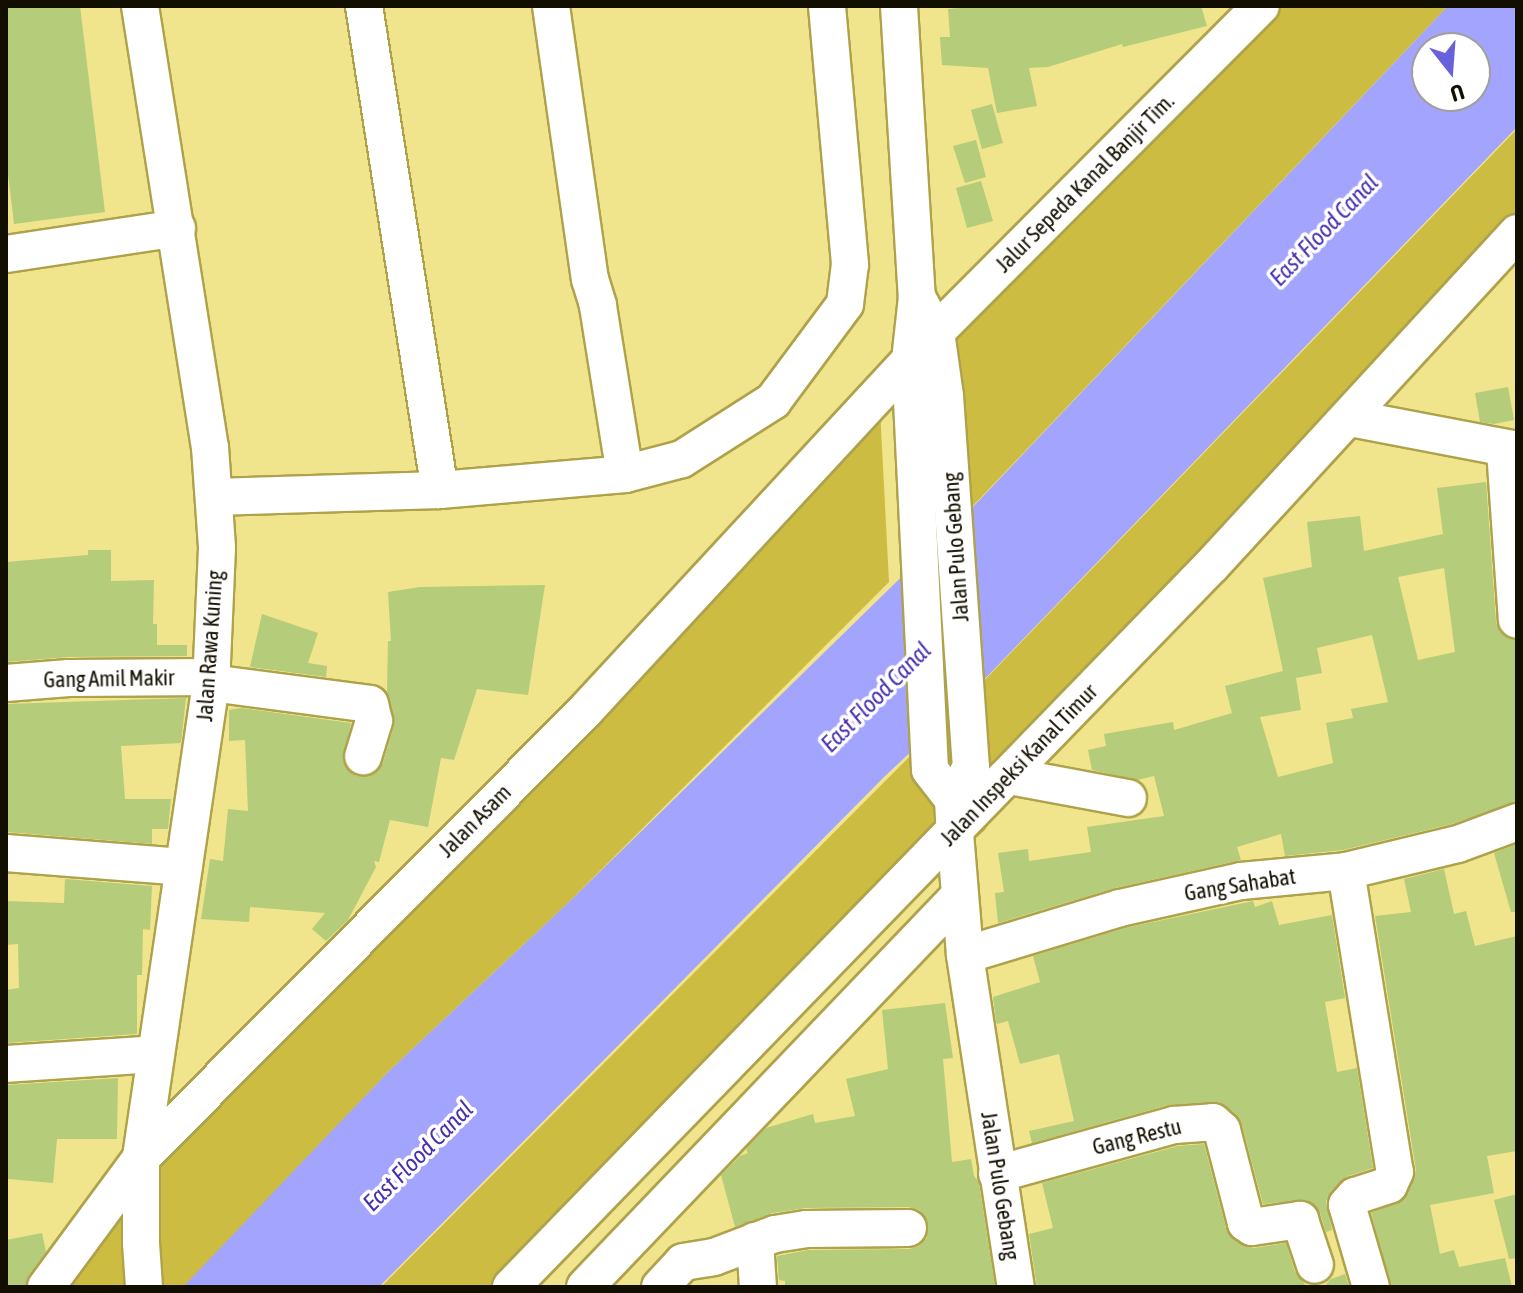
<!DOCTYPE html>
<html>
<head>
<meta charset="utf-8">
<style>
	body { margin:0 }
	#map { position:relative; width:1523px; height:1293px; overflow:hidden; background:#f0e48c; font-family:"Asap Condensed",sans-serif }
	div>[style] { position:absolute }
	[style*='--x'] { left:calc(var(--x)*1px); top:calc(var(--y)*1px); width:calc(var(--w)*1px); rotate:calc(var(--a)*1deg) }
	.green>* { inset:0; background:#ccbc42 }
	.water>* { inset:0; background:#a2a4fe }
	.building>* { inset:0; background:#b5cc7a }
	.roads { filter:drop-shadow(2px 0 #aea24b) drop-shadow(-2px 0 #aea24b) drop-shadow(0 2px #aea24b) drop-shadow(0 -2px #aea24b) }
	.minor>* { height:36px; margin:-18px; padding:0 18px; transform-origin:18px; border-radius:18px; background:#fff }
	span { translate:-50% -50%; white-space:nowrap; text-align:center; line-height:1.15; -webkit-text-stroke:7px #fff; paint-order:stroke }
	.street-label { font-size:22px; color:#130f00 }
	.water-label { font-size:24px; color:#4530af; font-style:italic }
	.frame { position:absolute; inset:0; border:8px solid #130f00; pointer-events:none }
	.north { position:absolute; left:1411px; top:32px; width:80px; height:80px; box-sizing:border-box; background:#fff; border:2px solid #a19f99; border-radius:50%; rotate:163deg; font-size:22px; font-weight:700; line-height:32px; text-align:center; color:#130f00 }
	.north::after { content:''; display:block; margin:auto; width:28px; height:36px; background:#6961db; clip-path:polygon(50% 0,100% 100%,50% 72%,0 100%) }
</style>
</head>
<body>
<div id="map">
	<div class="green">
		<div style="clip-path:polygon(1265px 6px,1448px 6px,971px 508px,954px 330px)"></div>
		<div style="clip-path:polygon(1517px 129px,1517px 233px,1024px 766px,985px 830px,788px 1002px,511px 1287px,381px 1287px,948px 718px)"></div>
		<div style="clip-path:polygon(880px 409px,889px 582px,571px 900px,389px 1071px,186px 1287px,46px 1287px,141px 1158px)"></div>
	</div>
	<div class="water">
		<div style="clip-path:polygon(evenodd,1448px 6px,1517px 6px,1517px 127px,947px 718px,884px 777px,379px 1287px,183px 1287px,389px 1071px,571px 900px,971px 509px,1448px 6px,1427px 48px,1475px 48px,1475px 96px,1427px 96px,1427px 48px)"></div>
	</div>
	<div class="building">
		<div style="clip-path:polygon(6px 6px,80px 6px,105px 212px,14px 224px,6px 157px)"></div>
		<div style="clip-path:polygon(984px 6px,1201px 6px,1207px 26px,1123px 47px,1122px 44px,1048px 67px,1029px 68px,1037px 106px,997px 113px,988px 68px,942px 65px,940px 37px,950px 37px,948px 9px)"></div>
		<div style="clip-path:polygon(992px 104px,1003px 143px,982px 149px,971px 110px)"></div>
		<div style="clip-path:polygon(976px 140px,986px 177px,965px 183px,953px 146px)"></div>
		<div style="clip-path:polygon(981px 181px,993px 221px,967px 228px,956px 188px)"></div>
		<div style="clip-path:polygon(1508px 387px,1514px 420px,1494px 424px,1480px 422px,1475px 393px)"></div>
		<div style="clip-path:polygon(evenodd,1486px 482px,1496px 622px,1500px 632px,1517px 641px,1517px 802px,1452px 824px,1343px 850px,1285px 856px,1281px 834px,1237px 847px,1241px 860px,1115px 888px,998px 923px,995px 893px,1004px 892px,998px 853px,1028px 849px,1029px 861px,1091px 852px,1087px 827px,1164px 816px,1154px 776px,1137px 780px,1092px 770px,1088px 750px,1106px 746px,1104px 734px,1173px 722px,1174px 730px,1232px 713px,1225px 686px,1283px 671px,1263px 578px,1312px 567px,1307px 522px,1360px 516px,1364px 551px,1443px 534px,1437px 488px,1486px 482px,1444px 568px,1455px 652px,1418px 660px,1398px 577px,1444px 568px,1486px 482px,1372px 635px,1388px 702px,1351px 709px,1353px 718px,1326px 723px,1333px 763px,1278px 777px,1260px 717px,1301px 710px,1296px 678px,1322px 673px,1317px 648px,1372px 635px)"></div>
		<div style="clip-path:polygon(88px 550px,111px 550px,111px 581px,154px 580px,153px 624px,157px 624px,157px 645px,187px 645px,187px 656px,69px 657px,6px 662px,6px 562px,88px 555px)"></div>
		<div style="clip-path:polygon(545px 585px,528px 695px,477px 689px,454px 760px,441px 758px,428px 827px,390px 820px,379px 862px,374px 861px,376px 867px,348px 920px,326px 941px,312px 929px,325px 913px,250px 907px,249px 922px,201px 919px,210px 859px,223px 861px,228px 809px,248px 811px,245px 740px,229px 741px,229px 710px,241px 708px,351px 723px,343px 761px,356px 776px,368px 776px,383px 763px,394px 726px,387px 693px,388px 641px,391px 641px,388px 592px,420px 587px)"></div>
		<div style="clip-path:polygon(262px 614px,318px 633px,308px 663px,327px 666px,326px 677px,250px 667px)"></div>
		<div style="clip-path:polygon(186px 698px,181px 743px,121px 746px,125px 799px,171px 799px,168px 829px,152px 829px,152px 844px,6px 832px,6px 704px)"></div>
		<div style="clip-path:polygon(1517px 844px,1517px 912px,1511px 912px,1494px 853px)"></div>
		<div style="clip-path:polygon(1444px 869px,1454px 914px,1466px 911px,1475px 946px,1517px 936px,1517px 1151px,1487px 1156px,1494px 1193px,1430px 1205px,1440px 1254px,1454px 1250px,1459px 1267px,1505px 1258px,1512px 1287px,1391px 1287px,1371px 1213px,1403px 1200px,1416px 1170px,1375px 916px,1411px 912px,1404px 879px)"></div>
		<div style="clip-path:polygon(65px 879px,152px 886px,150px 930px,143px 929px,142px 975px,137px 975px,137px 1034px,6px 1043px,6px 990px,19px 988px,18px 944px,6px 945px,6px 901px,64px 903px)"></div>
		<div style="clip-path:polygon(1253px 901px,1255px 907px,1272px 901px,1279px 925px,1332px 915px,1345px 998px,1325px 1002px,1337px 1072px,1357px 1068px,1373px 1168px,1348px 1176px,1331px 1191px,1326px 1201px,1332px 1230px,1326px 1232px,1320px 1213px,1307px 1200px,1263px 1204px,1242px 1125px,1236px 1114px,1219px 1102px,1168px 1105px,1032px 1143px,1029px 1131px,1074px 1121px,1059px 1054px,1020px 1064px,1008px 1021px,997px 1024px,996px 1021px,993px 997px,1040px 982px,1033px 956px,1125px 928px)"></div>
		<div style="clip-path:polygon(945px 1003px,953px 1058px,943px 1059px,952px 1162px,971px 1159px,974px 1176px,979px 1183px,995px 1286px,785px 1287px,785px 1281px,779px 1280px,777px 1256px,808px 1250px,909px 1249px,919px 1246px,927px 1238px,926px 1218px,919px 1210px,908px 1207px,806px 1208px,772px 1213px,735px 1227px,721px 1175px,740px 1156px,748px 1153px,746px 1149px,766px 1128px,813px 1114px,815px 1123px,855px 1116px,846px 1079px,888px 1069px,882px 1010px)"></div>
		<div style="clip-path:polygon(118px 1078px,117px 1139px,57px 1139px,53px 1183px,8px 1179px,6px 1085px)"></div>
		<div style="clip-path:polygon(1204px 1144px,1226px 1228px,1234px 1240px,1254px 1248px,1286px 1243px,1295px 1272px,1307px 1287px,1037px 1287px,1029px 1234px,1053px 1228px,1042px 1183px,1178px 1146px)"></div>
		<div style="clip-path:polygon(1517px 1194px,1517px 1258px,1509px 1259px,1494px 1200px)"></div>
		<div style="clip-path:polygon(42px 1233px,46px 1252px,29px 1275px,25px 1287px,6px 1287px,6px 1240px)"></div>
		<div style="clip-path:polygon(1345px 1274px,1349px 1287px,1324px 1287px,1331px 1279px)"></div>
	</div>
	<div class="roads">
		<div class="minor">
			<div style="--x:140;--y:6;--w:447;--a:81"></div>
			<div style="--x:210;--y:447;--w:101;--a:86"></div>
			<div style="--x:217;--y:548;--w:135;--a:92.5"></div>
			<div style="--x:211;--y:683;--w:480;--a:98.4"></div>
			<div style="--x:141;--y:1158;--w:85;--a:90"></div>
			<div style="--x:141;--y:1243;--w:44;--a:86.1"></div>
			<div style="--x:364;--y:6;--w:490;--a:81.1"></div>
			<div style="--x:551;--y:6;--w:276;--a:81.9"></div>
			<div style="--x:590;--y:279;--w:28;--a:73"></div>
			<div style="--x:598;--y:306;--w:170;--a:80.9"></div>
			<div style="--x:899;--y:6;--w:292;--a:86.5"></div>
			<div style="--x:917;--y:297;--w:63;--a:96.3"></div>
			<div style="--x:910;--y:360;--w:410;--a:87.2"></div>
			<div style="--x:930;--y:770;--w:37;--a:52"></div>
			<div style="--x:6;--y:254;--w:173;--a:-8.6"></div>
			<div style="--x:917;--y:297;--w:40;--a:62"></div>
			<div style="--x:936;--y:332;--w:65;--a:82"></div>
			<div style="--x:945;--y:396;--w:372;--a:86"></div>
			<div style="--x:971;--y:767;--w:37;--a:119"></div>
			<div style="--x:953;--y:799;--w:34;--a:87"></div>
			<div style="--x:955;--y:833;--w:122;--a:85.3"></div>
			<div style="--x:965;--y:955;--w:336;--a:81.3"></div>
			<div style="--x:1350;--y:418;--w:170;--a:10.8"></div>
			<div style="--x:1505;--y:450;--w:170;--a:86"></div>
			<div style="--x:214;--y:497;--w:226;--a:-1.8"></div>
			<div style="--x:440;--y:490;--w:186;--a:-4.9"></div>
			<div style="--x:625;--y:474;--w:59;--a:-14.7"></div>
			<div style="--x:682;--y:459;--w:108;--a:-32.5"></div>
			<div style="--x:773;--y:401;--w:121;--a:-53.4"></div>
			<div style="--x:845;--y:304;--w:40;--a:-82.9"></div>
			<div style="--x:850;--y:264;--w:259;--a:-95.1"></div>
			<div style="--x:6;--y:683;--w:63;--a:-4.5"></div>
			<div style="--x:69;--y:678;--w:143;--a:-0.4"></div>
			<div style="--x:211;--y:683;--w:160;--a:7.5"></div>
			<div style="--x:370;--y:704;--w:17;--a:77"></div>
			<div style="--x:374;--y:721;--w:37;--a:107"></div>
			<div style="--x:1010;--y:776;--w:120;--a:10.6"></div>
			<div style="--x:6;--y:853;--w:178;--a:4.5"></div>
			<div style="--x:1346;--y:871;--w:305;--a:80.8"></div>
			<div style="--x:1395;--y:1172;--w:14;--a:115"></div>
			<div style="--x:1389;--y:1185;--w:36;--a:162"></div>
			<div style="--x:1355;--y:1196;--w:12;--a:132"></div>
			<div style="--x:1347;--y:1205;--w:85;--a:73.7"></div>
			<div style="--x:965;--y:955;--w:162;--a:-16.9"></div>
			<div style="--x:1120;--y:908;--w:124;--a:-12.6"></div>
			<div style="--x:1241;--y:881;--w:105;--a:-5.4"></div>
			<div style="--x:1346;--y:871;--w:115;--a:-13.6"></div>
			<div style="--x:1458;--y:844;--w:63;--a:-20.4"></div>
			<div style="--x:6;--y:1064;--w:150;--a:-3.8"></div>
			<div style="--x:997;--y:1174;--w:184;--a:-15.5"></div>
			<div style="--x:1174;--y:1125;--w:39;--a:-4"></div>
			<div style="--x:1213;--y:1122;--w:12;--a:42"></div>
			<div style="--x:1222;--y:1130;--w:96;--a:75.5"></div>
			<div style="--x:1246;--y:1223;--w:7;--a:34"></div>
			<div style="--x:1252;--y:1227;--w:49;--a:-8.3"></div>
			<div style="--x:1300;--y:1220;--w:47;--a:71.6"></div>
			<div style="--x:755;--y:1241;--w:46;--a:86.3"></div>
			<div style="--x:46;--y:1287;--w:160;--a:-53.6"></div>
			<div style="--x:141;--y:1158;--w:629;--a:-45.19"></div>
			<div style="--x:584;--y:712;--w:518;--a:-47.19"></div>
			<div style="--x:936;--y:332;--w:460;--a:-45.1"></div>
			<div style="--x:511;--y:1287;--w:1006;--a:-45.85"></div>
			<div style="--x:1212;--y:565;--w:451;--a:-47.4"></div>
			<div style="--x:585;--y:1287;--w:542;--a:-46.27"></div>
			<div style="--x:660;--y:1287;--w:34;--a:-47"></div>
			<div style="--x:683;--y:1262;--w:31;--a:-9"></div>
			<div style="--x:714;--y:1257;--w:65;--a:-20.7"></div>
			<div style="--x:775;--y:1234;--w:31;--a:-9"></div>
			<div style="--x:806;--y:1229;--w:102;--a:-0.6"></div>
		</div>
	</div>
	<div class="street-label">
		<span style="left:1085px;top:183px;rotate:-45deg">Jalur Sepeda Kanal Banjir Tim.</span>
		<span style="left:956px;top:547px;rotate:-94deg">Jalan Pulo Gebang</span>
		<span style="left:210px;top:646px;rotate:-86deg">Jalan Rawa Kuning</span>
		<span style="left:109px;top:679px;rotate:-1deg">Gang Amil Makir</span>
		<span style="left:1019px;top:765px;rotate:-46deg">Jalan Inspeksi Kanal Timur</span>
		<span style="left:475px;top:821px;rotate:-45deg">Jalan Asam</span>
		<span style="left:1240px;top:885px;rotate:-9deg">Gang Sahabat</span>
		<span style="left:1137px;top:1137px;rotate:-14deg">Gang Restu</span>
		<span style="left:1000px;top:1186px;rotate:81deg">Jalan Pulo Gebang</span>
	</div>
	<div class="water-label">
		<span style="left:1324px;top:230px;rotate:-46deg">East Flood Canal</span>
		<span style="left:876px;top:697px;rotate:-45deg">East Flood Canal</span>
		<span style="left:418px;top:1156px;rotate:-45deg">East Flood Canal</span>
	</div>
	<div class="frame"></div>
	<div class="north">U</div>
</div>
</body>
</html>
